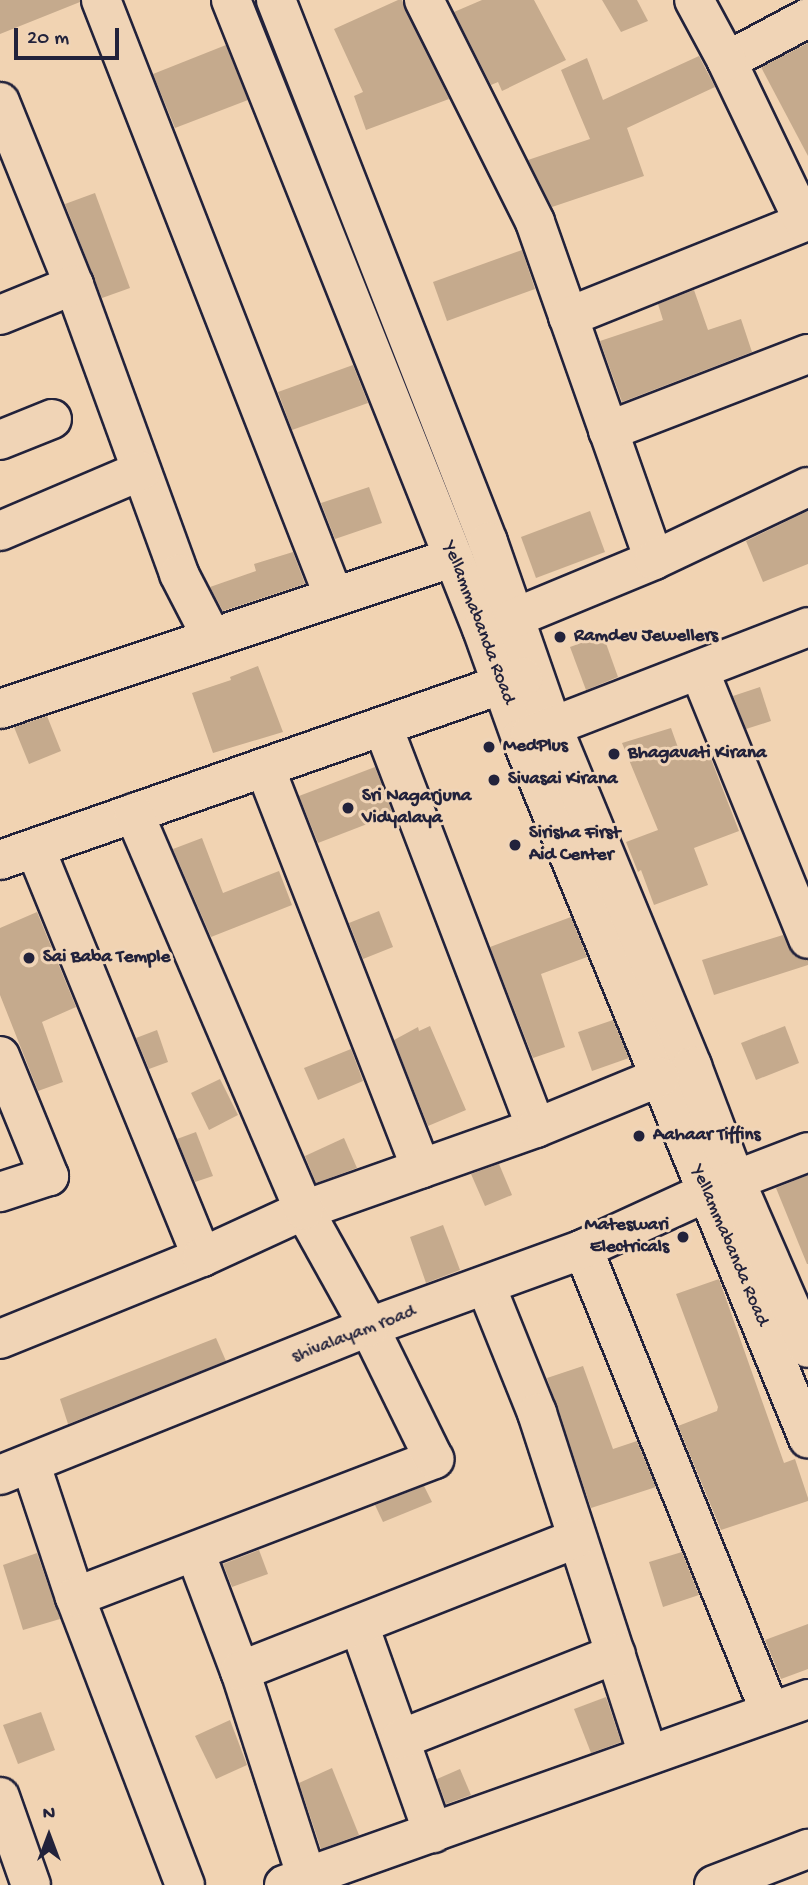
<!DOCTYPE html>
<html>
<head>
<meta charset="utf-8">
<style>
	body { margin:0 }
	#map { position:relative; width:808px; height:1885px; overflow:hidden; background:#f1d3b2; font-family:"Gochi Hand",sans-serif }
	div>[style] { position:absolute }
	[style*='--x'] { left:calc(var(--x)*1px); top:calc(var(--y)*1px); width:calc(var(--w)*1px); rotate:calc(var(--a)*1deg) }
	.building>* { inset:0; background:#c5aa8d }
	.roads { filter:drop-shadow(2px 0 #22223b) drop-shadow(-2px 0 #22223b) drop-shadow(0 2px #22223b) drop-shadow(0 -2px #22223b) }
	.minor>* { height:38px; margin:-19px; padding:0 19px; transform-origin:19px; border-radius:19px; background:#f0d4b6 }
	.dots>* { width:19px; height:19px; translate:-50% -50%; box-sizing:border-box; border:4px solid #f0d4b6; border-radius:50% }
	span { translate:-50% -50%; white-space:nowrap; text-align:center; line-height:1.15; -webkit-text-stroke:6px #f0d4b6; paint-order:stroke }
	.street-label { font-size:19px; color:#22223b }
	.poi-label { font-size:19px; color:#22223b; font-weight:700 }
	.left { translate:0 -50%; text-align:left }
	.right { translate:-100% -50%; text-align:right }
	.north { position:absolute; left:14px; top:1801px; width:70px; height:70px; -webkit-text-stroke:5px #f0d4b6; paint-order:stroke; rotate:0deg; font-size:19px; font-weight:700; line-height:28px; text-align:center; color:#22223b }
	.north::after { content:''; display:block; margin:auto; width:24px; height:32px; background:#22223b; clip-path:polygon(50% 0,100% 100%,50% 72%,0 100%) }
	.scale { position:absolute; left:14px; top:28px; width:105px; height:32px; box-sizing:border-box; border:4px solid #22223b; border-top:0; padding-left:9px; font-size:21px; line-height:24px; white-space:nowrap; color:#22223b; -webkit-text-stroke:5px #f0d4b6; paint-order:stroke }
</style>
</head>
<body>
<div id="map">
	<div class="building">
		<div style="clip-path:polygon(0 0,80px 0,80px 2px,0 34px)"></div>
		<div style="clip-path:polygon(398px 0,402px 0,449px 99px,366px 130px,354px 96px,363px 92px,334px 29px)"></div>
		<div style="clip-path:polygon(482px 0,534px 0,566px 60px,502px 91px,498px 82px,491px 85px,454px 12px)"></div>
		<div style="clip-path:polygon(602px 0,637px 0,648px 21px,621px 32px)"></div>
		<div style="clip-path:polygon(808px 43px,808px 156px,761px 67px)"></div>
		<div style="clip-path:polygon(226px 45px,248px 100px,175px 128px,153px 74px)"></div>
		<div style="clip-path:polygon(699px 56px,715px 87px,627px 128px,644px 176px,552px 207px,528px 160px,590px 139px,561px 70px,587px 58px,603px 100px)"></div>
		<div style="clip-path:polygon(95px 193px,130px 288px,102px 298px,65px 204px)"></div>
		<div style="clip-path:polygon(522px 250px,535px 289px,447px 321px,433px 282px)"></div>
		<div style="clip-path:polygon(694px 290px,708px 330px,741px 319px,752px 352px,622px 402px,600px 341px,663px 320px,658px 304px)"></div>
		<div style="clip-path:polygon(353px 365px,368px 403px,292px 430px,278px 392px)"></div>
		<div style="clip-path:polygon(369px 487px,382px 523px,335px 539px,321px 503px)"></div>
		<div style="clip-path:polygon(590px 511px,605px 552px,536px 578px,521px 537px)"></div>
		<div style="clip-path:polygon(808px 511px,808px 564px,763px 582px,746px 541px)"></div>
		<div style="clip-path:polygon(293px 552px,305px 584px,223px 611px,210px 587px,256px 571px,254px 564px)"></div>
		<div style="clip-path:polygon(603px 635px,618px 677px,586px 690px,570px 647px)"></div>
		<div style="clip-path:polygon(258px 666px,283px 732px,213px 753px,192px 693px,231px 680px,230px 677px)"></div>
		<div style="clip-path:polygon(760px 687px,771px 721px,746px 729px,733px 696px)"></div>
		<div style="clip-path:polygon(47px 716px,61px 751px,29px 764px,14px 727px)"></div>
		<div style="clip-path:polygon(671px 728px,681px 756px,706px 746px,739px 831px,694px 848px,708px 885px,654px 905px,641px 870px,638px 872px,626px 842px,658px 830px,622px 743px)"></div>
		<div style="clip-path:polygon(375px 767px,393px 814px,318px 843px,299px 796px)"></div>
		<div style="clip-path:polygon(202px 838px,223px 893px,279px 871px,292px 905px,211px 937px,173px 849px)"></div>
		<div style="clip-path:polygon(379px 911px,393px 947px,363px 959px,349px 923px)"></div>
		<div style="clip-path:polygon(37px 912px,76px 1007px,42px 1022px,63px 1082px,38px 1091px,0 995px,0 928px)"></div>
		<div style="clip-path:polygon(571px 917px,587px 957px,541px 974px,565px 1047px,533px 1058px,490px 947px)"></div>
		<div style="clip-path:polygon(783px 935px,794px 956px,808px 960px,808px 965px,714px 995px,702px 960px)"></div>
		<div style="clip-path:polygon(613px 1020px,629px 1058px,592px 1071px,578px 1032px)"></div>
		<div style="clip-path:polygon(430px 1026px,466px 1110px,428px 1126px,394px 1040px,418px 1027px,419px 1031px)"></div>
		<div style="clip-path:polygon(785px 1026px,799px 1063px,756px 1080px,741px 1043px)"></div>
		<div style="clip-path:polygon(157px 1030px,168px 1062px,149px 1069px,136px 1038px)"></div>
		<div style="clip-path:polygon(351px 1049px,363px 1081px,318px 1100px,304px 1068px)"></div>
		<div style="clip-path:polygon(220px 1079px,238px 1115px,209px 1130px,191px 1093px)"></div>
		<div style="clip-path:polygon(196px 1132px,213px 1176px,195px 1182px,177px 1139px)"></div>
		<div style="clip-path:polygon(344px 1138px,357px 1168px,316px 1183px,305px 1156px)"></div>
		<div style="clip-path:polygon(499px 1164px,512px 1195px,485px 1206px,471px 1174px)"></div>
		<div style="clip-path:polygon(808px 1175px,808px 1264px,807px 1264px,776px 1188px)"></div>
		<div style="clip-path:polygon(443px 1225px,460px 1270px,426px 1283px,410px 1237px)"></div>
		<div style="clip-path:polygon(719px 1279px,784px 1463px,795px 1459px,808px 1498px,808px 1501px,721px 1530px,678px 1426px,717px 1411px,718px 1407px,676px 1294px)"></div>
		<div style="clip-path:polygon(216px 1338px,226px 1361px,68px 1424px,60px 1399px)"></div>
		<div style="clip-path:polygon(583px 1366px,613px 1449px,637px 1441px,656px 1487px,591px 1508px,547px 1378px)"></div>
		<div style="clip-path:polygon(424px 1486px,432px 1502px,383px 1522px,375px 1505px)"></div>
		<div style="clip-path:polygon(259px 1550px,268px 1574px,232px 1587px,223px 1564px)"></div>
		<div style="clip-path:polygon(682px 1552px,699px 1595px,663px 1607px,649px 1562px)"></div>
		<div style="clip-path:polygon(37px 1553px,60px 1619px,23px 1630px,3px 1565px)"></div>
		<div style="clip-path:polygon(808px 1624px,808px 1669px,781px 1679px,765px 1640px)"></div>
		<div style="clip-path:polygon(606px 1697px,621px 1742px,591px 1753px,574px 1709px)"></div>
		<div style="clip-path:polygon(41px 1712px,55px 1750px,18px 1764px,3px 1725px)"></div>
		<div style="clip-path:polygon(230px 1720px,247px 1765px,216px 1779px,195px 1736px)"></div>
		<div style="clip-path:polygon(332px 1768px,359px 1835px,321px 1849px,299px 1783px)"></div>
		<div style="clip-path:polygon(460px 1769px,471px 1795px,446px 1804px,437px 1779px)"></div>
	</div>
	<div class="roads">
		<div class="minor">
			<div style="--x:101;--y:0;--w:641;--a:68.68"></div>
			<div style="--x:231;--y:0;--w:677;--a:68.25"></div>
			<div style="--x:482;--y:629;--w:116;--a:70.3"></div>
			<div style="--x:521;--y:738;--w:757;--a:67.71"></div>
			<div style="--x:276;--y:0;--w:582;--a:68.64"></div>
			<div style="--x:488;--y:542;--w:195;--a:70.8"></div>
			<div style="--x:552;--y:726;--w:368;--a:67.6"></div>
			<div style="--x:692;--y:1066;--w:122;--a:69.3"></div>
			<div style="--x:735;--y:1180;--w:183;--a:66.5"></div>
			<div style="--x:424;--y:0;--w:248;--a:63.4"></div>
			<div style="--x:535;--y:222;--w:358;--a:70.6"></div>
			<div style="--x:727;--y:61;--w:92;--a:-28"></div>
			<div style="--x:0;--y:102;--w:197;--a:68"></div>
			<div style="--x:74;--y:285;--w:307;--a:70"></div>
			<div style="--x:179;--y:574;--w:72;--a:62.7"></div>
			<div style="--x:0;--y:315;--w:80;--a:-22.1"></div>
			<div style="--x:568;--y:317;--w:254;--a:-21.9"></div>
			<div style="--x:804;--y:222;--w:178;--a:-115.6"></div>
			<div style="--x:727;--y:61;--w:69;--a:-118.4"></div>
			<div style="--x:608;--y:431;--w:214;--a:-21.1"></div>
			<div style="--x:0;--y:440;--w:56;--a:-22"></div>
			<div style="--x:0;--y:531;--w:153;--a:-23.1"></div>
			<div style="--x:514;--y:618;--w:152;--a:-22.5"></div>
			<div style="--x:654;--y:560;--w:170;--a:-25.4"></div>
			<div style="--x:699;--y:670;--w:290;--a:67.9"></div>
			<div style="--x:0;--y:709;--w:478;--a:-18.5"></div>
			<div style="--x:383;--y:727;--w:429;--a:69.1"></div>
			<div style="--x:530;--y:735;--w:298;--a:-21.2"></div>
			<div style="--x:265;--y:768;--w:430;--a:68.7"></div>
			<div style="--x:35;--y:848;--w:442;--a:67.8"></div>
			<div style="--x:0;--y:860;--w:554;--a:-19.29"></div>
			<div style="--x:0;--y:1056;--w:130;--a:67.8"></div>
			<div style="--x:49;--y:1176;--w:52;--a:161.9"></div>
			<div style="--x:583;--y:1249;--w:498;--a:68"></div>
			<div style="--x:486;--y:1286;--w:137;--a:68.1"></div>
			<div style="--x:537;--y:1413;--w:359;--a:72"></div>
			<div style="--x:0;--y:1339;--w:218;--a:-22.1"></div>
			<div style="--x:202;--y:1257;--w:112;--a:-24.7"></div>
			<div style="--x:304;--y:1210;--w:246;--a:-19.5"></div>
			<div style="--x:536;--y:1128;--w:134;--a:-22.4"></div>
			<div style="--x:31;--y:1465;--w:139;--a:71.6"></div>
			<div style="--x:75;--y:1597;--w:308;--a:69.1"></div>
			<div style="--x:0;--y:1475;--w:398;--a:-21.9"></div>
			<div style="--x:369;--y:1327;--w:228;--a:-20"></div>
			<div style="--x:583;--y:1249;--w:151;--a:-24.7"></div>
			<div style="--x:720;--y:1186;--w:94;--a:-21.1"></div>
			<div style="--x:195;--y:1552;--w:127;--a:69.3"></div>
			<div style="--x:75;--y:1597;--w:385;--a:-21"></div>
			<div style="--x:434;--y:1459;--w:147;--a:-116.2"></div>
			<div style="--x:369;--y:1327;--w:134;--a:-119.1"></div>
			<div style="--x:304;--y:1210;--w:432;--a:-113.2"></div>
			<div style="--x:359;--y:1625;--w:221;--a:70.4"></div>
			<div style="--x:401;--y:1739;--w:231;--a:-21.6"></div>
			<div style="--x:0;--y:1797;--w:93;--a:70.6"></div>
			<div style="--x:307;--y:1878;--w:218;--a:-107.9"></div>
			<div style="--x:240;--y:1671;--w:362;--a:-21.5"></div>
			<div style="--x:284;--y:1885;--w:556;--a:-19.54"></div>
			<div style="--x:714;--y:1885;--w:101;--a:-21"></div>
		</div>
	</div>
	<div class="dots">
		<div style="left:560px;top:637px;background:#22223b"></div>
		<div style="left:489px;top:747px;background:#22223b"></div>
		<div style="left:614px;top:754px;background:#22223b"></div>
		<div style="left:494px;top:780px;background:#22223b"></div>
		<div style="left:348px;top:808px;background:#22223b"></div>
		<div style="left:515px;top:845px;background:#22223b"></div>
		<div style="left:29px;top:958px;background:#22223b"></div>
		<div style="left:639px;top:1136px;background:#22223b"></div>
		<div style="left:683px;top:1237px;background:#22223b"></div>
	</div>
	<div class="street-label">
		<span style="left:478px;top:623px;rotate:69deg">Yellammabanda Road</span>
		<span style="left:729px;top:1246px;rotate:67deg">Yellammabanda Road</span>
		<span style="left:354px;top:1335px;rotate:-21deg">shivalayam road</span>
	</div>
	<div class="poi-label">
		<span class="left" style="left:574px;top:637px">Ramdev Jewellers</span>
		<span class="left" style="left:503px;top:747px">MedPlus</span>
		<span class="left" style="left:628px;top:754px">Bhagavati Kirana</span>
		<span class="left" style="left:508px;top:780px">Sivasai Kirana</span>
		<span class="left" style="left:362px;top:808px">Sri Nagarjuna<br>Vidyalaya</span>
		<span class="left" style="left:529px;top:845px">Sirisha First<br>Aid Center</span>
		<span class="left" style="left:43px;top:958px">Sai Baba Temple</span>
		<span class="left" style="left:653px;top:1136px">Aahaar Tiffins</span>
		<span class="right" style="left:669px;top:1237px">Mateswari<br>Electricals</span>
	</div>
	<div class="north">N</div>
	<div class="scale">20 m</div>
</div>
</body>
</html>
